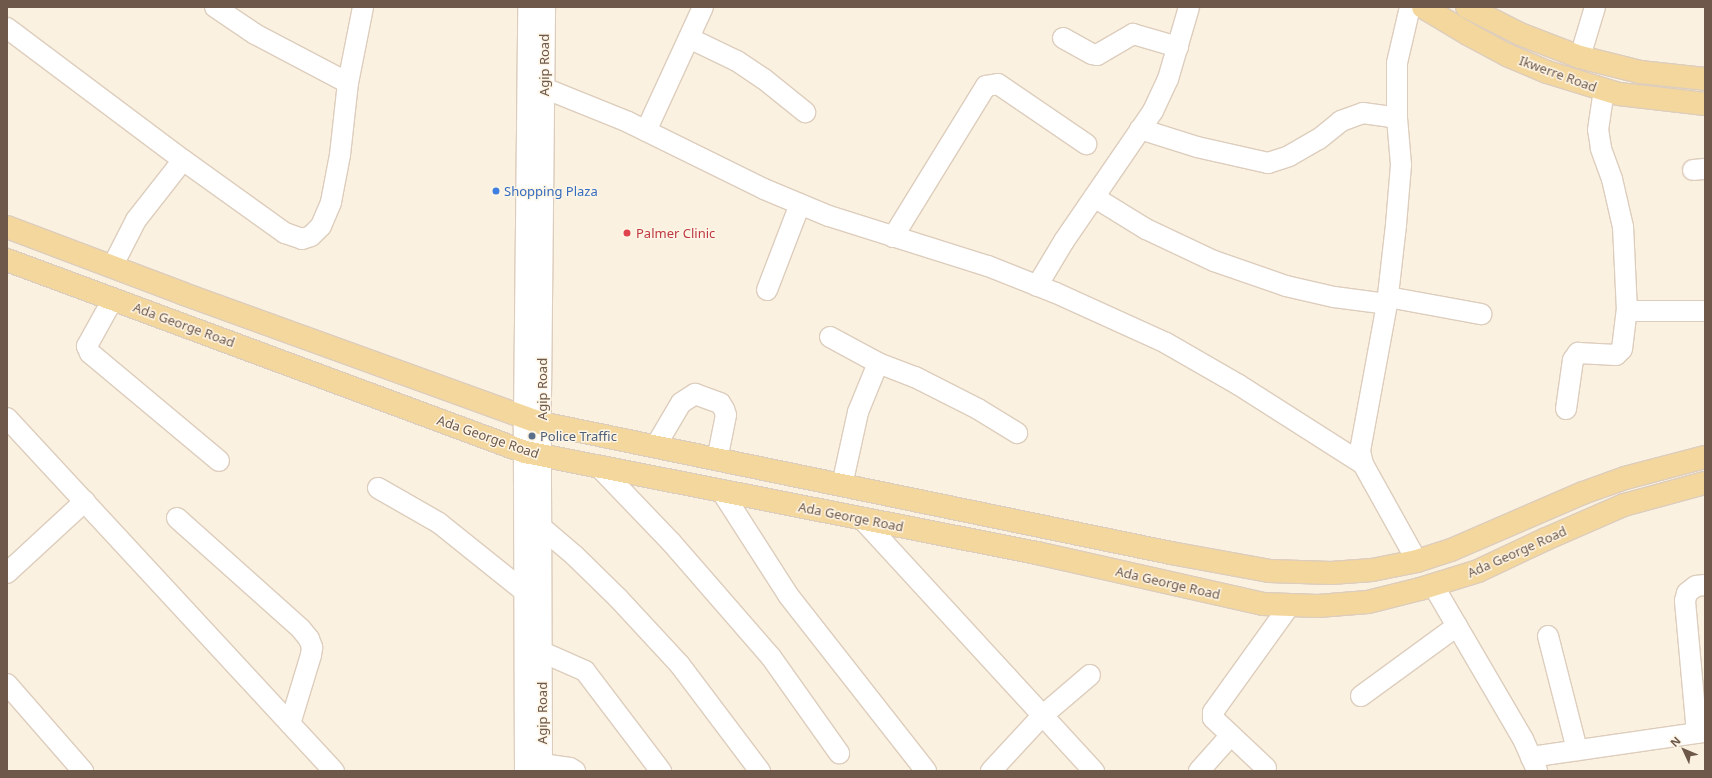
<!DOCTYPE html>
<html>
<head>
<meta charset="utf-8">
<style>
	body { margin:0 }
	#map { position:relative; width:1712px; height:778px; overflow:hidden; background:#faf1e0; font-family:"Noto Sans",sans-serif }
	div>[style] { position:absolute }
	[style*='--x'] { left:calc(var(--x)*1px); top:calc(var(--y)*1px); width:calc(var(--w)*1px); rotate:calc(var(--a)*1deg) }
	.roads { filter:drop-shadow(1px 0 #ddcdbd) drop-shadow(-1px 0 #ddcdbd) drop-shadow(0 1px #ddcdbd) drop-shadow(0 -1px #ddcdbd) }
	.minor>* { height:20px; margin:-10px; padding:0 10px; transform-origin:10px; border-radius:10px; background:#fff }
	.major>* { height:22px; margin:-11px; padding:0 11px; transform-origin:11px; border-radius:11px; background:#f4d79d }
	.dots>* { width:11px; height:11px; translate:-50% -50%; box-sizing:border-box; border:2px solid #fdf5e6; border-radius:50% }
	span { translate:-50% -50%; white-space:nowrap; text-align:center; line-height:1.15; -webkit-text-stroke:3px #fdf5e6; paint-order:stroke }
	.street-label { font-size:13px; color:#6e584a }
	.shop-label { font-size:13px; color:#366cbe }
	.left { translate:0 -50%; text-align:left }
	.health-label { font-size:13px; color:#be3a42 }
	.service-label { font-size:13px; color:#4e5e75 }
	.frame { position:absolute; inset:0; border:8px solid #6e584a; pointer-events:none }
	.north { position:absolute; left:1664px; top:730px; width:40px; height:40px; -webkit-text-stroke:3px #fdf5e6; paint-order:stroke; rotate:314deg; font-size:11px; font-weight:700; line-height:16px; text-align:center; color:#6e584a }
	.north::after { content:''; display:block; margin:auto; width:14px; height:18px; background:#6e584a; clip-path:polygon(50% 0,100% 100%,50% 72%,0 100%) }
</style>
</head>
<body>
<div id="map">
	<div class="roads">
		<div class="minor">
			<div style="--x:215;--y:7;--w:48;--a:34"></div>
			<div style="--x:255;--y:34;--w:105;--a:27.8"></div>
			<div style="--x:1410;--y:7;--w:57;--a:103.1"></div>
			<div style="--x:1397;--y:63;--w:55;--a:90"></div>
			<div style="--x:1397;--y:118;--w:47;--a:85.1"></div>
			<div style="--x:1401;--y:165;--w:60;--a:94.8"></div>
			<div style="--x:1396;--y:225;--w:80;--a:96.5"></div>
			<div style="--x:1387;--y:304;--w:149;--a:100.4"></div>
			<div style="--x:1360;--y:451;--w:13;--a:77"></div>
			<div style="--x:1363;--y:464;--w:111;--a:60.9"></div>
			<div style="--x:7;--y:28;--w:220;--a:36.9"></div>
			<div style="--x:183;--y:160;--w:125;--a:35.6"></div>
			<div style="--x:285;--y:233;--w:18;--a:19"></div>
			<div style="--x:302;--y:239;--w:9;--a:-18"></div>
			<div style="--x:311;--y:236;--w:14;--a:-45"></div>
			<div style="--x:321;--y:226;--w:26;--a:-67"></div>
			<div style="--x:331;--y:202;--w:48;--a:-79.2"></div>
			<div style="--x:340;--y:155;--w:72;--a:-83.7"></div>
			<div style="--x:348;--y:83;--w:77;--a:-78.8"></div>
			<div style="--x:689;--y:38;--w:53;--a:25.6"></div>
			<div style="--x:737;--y:61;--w:32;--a:34"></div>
			<div style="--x:764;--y:79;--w:53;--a:38.8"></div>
			<div style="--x:1063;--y:38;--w:33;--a:29"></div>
			<div style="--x:1092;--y:54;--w:5;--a:11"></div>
			<div style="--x:1097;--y:55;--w:42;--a:-30.3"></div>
			<div style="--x:1133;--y:34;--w:47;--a:16.1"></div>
			<div style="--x:1580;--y:57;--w:52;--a:-73.3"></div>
			<div style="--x:544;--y:88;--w:91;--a:22"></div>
			<div style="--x:628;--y:122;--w:152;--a:26.2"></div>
			<div style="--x:764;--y:189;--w:70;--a:22.6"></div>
			<div style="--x:829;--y:216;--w:167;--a:17.5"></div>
			<div style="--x:988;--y:266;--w:73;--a:21.7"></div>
			<div style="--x:1056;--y:293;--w:121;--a:24.4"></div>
			<div style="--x:1166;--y:343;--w:84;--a:29.9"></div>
			<div style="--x:1239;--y:385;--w:147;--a:32.5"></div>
			<div style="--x:1140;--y:129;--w:60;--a:17.5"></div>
			<div style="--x:1197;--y:147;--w:73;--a:12.7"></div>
			<div style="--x:1268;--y:163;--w:22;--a:-18"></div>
			<div style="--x:1289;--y:156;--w:34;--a:-30"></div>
			<div style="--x:1319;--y:139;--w:28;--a:-39"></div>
			<div style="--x:1341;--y:121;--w:23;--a:-20"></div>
			<div style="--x:1363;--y:113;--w:34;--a:8"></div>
			<div style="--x:646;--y:131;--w:136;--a:-65.3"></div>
			<div style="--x:1693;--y:170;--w:12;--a:-5"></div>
			<div style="--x:1094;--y:197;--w:61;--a:31.6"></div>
			<div style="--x:1146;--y:229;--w:75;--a:25.2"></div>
			<div style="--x:1214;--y:261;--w:76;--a:19.1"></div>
			<div style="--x:1286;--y:286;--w:49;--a:12.9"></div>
			<div style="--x:1334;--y:297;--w:53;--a:7.5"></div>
			<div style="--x:893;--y:237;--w:177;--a:-58.4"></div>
			<div style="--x:986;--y:86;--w:12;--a:-9"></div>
			<div style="--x:998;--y:84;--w:107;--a:34.3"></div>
			<div style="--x:112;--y:267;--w:53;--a:-62.9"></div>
			<div style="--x:136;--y:220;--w:76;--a:-51.9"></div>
			<div style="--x:1037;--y:286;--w:52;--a:-59"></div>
			<div style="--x:1064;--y:241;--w:158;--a:-55.6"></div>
			<div style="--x:1153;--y:111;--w:35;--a:-65"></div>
			<div style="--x:1168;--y:79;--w:75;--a:-73.7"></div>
			<div style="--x:767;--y:290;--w:92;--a:-69"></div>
			<div style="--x:1388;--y:297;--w:95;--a:10.4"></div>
			<div style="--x:113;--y:299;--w:54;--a:119"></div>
			<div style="--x:87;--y:346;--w:8;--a:67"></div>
			<div style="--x:90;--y:353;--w:168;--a:39.9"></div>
			<div style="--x:1627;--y:311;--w:78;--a:0"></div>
			<div style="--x:830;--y:337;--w:55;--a:28.4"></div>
			<div style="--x:878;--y:363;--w:40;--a:21"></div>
			<div style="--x:915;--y:377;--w:71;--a:26.9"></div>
			<div style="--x:978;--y:409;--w:46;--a:31.6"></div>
			<div style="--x:1566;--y:409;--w:49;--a:-81.9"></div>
			<div style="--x:1573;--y:360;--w:9;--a:-54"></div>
			<div style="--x:1578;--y:353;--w:38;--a:3"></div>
			<div style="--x:1616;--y:355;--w:8;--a:-45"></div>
			<div style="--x:1622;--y:349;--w:38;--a:-83"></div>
			<div style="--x:1627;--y:311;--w:84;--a:-92.7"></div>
			<div style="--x:1623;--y:227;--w:49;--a:-102.9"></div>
			<div style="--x:1612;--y:179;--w:33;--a:-110"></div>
			<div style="--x:1601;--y:148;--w:18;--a:-99"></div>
			<div style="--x:1598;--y:130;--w:40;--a:-81.5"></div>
			<div style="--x:7;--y:418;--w:481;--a:47.2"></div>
			<div style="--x:655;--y:447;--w:51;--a:-59.4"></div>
			<div style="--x:681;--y:403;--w:17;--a:-33"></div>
			<div style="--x:695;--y:394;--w:27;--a:20"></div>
			<div style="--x:720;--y:403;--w:7;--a:56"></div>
			<div style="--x:724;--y:409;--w:6;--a:72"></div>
			<div style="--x:726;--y:415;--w:46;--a:101.3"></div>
			<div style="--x:600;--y:468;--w:103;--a:46.2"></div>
			<div style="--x:671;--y:542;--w:152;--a:49"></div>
			<div style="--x:771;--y:657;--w:118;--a:54.7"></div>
			<div style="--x:842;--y:485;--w:75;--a:-77.6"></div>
			<div style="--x:858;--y:412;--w:53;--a:-67.8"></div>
			<div style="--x:378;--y:488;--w:70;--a:29.8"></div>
			<div style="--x:439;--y:523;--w:110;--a:38.7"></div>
			<div style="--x:722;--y:492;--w:122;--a:57.3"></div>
			<div style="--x:788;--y:595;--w:224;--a:51.9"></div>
			<div style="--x:177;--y:518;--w:166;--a:41.8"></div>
			<div style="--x:301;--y:629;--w:13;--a:51"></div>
			<div style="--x:309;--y:639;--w:9;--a:69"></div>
			<div style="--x:312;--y:647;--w:8;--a:97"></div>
			<div style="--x:311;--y:655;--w:72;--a:106.9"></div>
			<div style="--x:862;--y:519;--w:343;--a:47.4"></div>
			<div style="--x:541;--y:527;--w:43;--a:40.3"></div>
			<div style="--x:574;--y:555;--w:62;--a:44.3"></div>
			<div style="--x:618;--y:598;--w:91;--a:47.2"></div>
			<div style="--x:680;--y:665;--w:133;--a:53"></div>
			<div style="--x:7;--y:573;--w:106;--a:-42.7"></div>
			<div style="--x:1433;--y:585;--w:178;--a:59.7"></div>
			<div style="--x:1523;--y:739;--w:35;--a:66"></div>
			<div style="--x:1548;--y:636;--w:118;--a:75.7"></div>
			<div style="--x:542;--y:652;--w:47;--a:23.8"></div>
			<div style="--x:585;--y:671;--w:126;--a:52.8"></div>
			<div style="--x:7;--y:684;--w:116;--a:48.9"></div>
			<div style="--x:1361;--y:696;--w:119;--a:-36.1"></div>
			<div style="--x:1697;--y:733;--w:133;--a:-95.2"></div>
			<div style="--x:1685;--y:601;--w:8;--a:-76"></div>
			<div style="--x:1687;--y:593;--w:11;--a:-38"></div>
			<div style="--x:1696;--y:586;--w:9;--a:-6"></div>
			<div style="--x:1531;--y:757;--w:176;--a:-8.2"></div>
			<div style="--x:542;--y:764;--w:28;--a:8"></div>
			<div style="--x:570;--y:768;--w:6;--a:31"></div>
			<div style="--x:1266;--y:768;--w:73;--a:-136.7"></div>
			<div style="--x:1213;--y:718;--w:6;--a:-90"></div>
			<div style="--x:1213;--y:712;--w:132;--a:-54.3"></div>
			<div style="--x:525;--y:771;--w:354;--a:-90.2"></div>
			<div style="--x:524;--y:417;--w:410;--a:-89.4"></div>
			<div style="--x:542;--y:771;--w:375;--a:-90.2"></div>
			<div style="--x:541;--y:396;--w:389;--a:-89.4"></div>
			<div style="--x:991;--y:771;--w:75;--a:-47.2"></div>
			<div style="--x:1042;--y:716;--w:63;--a:-40.5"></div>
			<div style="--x:1199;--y:771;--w:48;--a:-48.4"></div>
		</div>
		<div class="major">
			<div style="--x:1423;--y:7;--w:52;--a:31"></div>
			<div style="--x:1468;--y:34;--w:44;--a:28.3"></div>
			<div style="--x:1507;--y:55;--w:43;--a:23"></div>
			<div style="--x:1547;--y:72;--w:75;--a:17"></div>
			<div style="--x:1619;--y:94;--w:87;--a:6.6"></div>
			<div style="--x:1467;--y:7;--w:59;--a:27"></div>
			<div style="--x:1520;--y:34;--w:64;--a:21"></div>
			<div style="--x:1580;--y:57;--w:62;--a:14"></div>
			<div style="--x:1640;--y:72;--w:65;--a:6.1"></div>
			<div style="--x:7;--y:227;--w:189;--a:20.7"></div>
			<div style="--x:184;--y:294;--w:380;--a:19.9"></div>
			<div style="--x:541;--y:423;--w:643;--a:11.66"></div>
			<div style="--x:1171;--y:553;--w:101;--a:10.3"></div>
			<div style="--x:1270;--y:571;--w:61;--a:1.9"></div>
			<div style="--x:1331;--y:573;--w:41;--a:-4.2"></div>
			<div style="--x:1372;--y:570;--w:46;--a:-11.3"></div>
			<div style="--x:1417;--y:561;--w:36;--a:-18"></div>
			<div style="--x:1451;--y:550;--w:144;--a:-23.4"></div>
			<div style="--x:1583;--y:493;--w:45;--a:-19.7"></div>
			<div style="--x:1625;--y:478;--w:83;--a:-14.7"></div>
			<div style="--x:7;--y:260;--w:552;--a:20.34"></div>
			<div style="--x:525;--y:452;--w:522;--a:11.16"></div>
			<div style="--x:1037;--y:553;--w:232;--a:12.7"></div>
			<div style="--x:1263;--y:604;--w:55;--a:2.1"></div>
			<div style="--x:1318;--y:606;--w:50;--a:-4.6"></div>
			<div style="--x:1368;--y:602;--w:54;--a:-14"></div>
			<div style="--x:1420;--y:589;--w:61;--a:-17.2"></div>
			<div style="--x:1478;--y:571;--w:75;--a:-25.2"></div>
			<div style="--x:1546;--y:539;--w:85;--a:-23.6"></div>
			<div style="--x:1624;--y:505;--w:84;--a:-15.2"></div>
		</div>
	</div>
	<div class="dots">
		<div style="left:496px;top:191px;background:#3f7fe0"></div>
		<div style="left:627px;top:233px;background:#e0444e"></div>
		<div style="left:532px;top:436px;background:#5c6f8a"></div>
	</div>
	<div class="street-label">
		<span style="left:544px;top:65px;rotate:-90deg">Agip Road</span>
		<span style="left:1558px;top:74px;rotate:20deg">Ikwerre Road</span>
		<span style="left:184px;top:325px;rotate:20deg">Ada George Road</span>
		<span style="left:542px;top:389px;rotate:-90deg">Agip Road</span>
		<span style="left:488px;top:437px;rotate:19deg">Ada George Road</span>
		<span style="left:851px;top:517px;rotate:11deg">Ada George Road</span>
		<span style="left:1517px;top:552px;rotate:-24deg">Ada George Road</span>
		<span style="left:1168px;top:583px;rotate:13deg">Ada George Road</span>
		<span style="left:542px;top:713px;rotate:-90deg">Agip Road</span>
	</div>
	<div class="shop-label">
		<span class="left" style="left:504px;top:191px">Shopping Plaza</span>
	</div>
	<div class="health-label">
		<span class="left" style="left:636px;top:233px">Palmer Clinic</span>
	</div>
	<div class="service-label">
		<span class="left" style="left:540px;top:436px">Police Traffic</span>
	</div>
	<div class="frame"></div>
	<div class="north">N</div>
</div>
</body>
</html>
